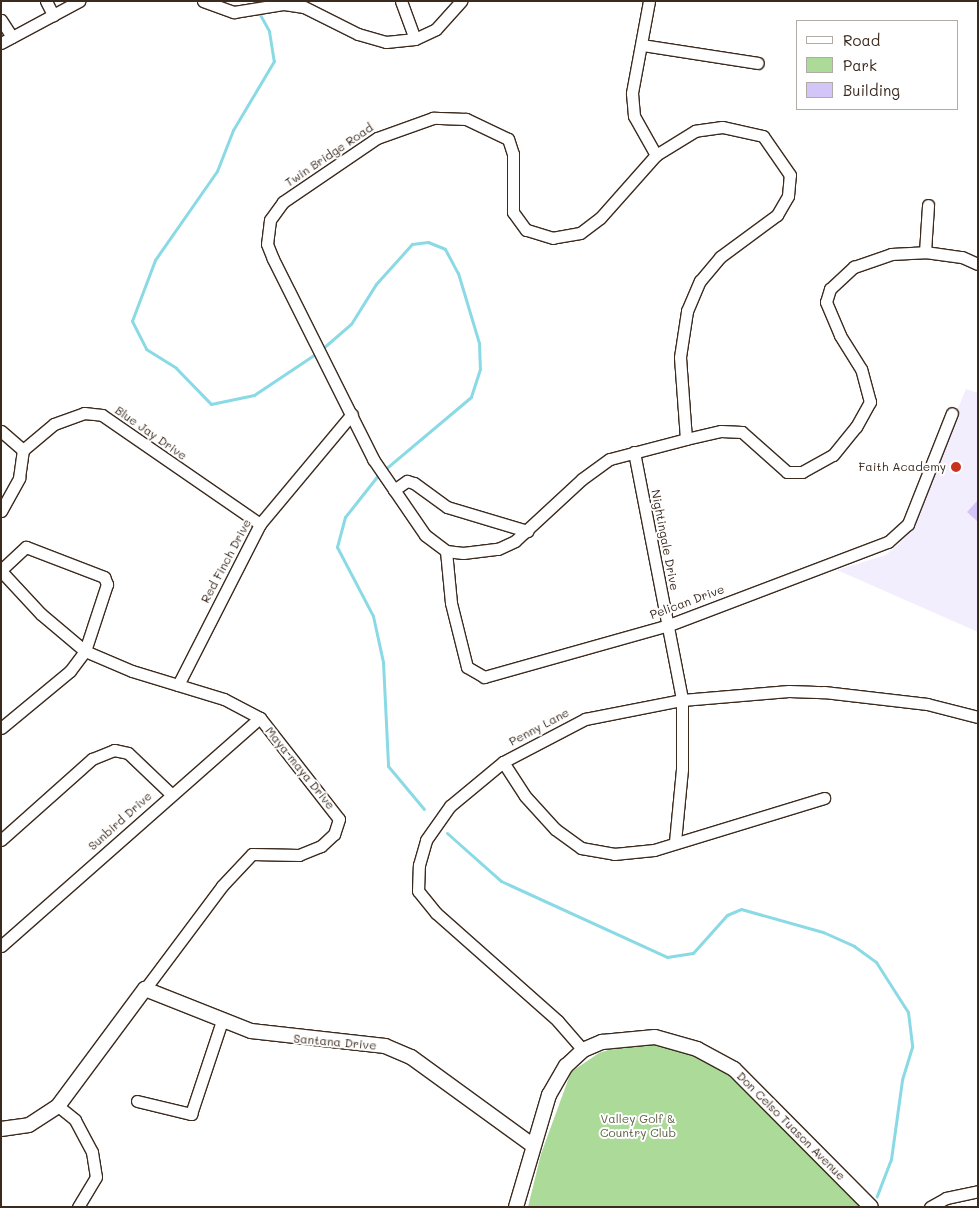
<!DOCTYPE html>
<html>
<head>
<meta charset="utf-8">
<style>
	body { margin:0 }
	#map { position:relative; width:979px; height:1208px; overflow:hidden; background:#fff; font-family:Mali,sans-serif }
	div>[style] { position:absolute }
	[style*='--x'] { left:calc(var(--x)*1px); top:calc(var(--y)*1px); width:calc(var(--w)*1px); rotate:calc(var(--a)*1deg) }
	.built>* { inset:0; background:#f2eefd }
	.green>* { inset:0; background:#abda99 }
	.stream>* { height:3px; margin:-1.5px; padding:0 1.5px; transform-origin:1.5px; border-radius:1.5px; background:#8adae5 }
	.building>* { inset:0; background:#d3c5f7 }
	.roads { filter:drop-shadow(1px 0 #3b2a1e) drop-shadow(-1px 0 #3b2a1e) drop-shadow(0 1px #3b2a1e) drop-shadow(0 -1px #3b2a1e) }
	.minor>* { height:11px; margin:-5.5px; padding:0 5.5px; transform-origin:5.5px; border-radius:5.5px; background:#fff }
	.tertiary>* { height:14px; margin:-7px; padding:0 7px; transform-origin:7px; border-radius:7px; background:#fff }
	.dots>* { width:14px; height:14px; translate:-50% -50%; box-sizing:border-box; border:2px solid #fff; border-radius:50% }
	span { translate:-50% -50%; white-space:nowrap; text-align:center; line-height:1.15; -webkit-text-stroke:4px #fff; paint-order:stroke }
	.street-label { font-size:12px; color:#3b2a1e }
	.poi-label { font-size:12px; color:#3b2a1e }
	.right { translate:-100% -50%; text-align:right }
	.park-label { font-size:12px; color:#5d5f43 }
	.frame { position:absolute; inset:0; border:2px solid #3b2a1e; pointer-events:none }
	.legend { position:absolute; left:796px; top:20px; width:162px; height:90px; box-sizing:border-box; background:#fff; border:1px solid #b1aaa5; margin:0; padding:6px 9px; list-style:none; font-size:15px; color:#3b2a1e }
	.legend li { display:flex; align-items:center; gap:10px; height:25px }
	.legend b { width:25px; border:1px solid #b1aaa5 }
</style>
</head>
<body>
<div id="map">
	<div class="built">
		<div style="clip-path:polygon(966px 389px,978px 393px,978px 632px,837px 570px,886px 555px,903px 540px)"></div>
	</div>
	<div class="green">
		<div style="clip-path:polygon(676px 1044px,729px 1073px,860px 1207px,528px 1207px,541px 1154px,571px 1072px,599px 1053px,624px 1045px)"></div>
	</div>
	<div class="stream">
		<div style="--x:258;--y:11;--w:23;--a:61"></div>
		<div style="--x:269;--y:31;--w:30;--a:81"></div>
		<div style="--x:274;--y:61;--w:80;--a:120.7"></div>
		<div style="--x:233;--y:130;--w:44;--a:111.3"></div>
		<div style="--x:217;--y:171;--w:108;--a:124.9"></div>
		<div style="--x:155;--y:260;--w:65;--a:110.7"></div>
		<div style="--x:132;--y:321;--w:31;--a:63"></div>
		<div style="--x:146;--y:349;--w:36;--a:32"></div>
		<div style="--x:176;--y:368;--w:50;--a:45.8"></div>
		<div style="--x:211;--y:404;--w:44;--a:-11.8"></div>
		<div style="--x:254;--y:395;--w:76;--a:-33.7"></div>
		<div style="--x:322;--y:349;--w:38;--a:-41"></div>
		<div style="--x:351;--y:324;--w:47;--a:-58"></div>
		<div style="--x:376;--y:284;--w:54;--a:-48"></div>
		<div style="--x:412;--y:244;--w:16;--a:-7"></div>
		<div style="--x:428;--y:242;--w:18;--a:22"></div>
		<div style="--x:445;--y:249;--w:27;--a:62"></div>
		<div style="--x:458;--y:273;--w:73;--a:73.3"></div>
		<div style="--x:479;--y:343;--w:26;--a:88"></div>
		<div style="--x:480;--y:369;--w:29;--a:108"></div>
		<div style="--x:471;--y:397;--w:114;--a:140"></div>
		<div style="--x:379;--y:474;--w:55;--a:128.3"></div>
		<div style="--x:345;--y:517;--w:31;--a:105"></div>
		<div style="--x:337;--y:547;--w:78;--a:62.4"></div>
		<div style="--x:373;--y:616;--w:47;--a:77.7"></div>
		<div style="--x:383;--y:662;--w:104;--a:87.2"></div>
		<div style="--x:388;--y:766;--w:56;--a:50.1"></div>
		<div style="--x:447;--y:833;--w:72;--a:41.6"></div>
		<div style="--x:501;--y:881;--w:183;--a:24.6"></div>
		<div style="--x:667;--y:957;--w:26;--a:-9"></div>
		<div style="--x:693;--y:953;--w:51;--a:-48.2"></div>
		<div style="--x:727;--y:915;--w:15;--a:-23"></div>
		<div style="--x:741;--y:909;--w:85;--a:15.7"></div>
		<div style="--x:823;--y:932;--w:34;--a:24"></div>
		<div style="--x:854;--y:946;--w:27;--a:36"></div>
		<div style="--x:876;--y:962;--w:59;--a:57.4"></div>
		<div style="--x:908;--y:1012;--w:35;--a:83"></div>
		<div style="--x:912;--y:1047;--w:34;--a:107"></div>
		<div style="--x:902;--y:1080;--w:80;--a:97.9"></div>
		<div style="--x:891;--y:1159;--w:40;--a:111"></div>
	</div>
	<div class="building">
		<div style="clip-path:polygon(978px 500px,978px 522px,967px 512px)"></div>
	</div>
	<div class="roads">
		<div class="minor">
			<div style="--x:46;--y:1;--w:16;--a:63"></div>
			<div style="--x:203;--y:1;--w:33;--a:20"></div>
			<div style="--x:234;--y:12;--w:51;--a:-9.1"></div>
			<div style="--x:284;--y:4;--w:20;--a:9"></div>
			<div style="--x:304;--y:7;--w:60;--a:26.6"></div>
			<div style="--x:358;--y:34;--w:29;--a:16"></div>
			<div style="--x:386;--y:42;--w:29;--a:-6"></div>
			<div style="--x:415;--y:39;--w:23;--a:-25"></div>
			<div style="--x:436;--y:29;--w:38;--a:-48"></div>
			<div style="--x:401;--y:1;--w:40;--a:69.8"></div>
			<div style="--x:649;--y:1;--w:94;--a:100.5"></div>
			<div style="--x:632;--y:93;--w:23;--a:85"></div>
			<div style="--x:634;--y:116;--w:45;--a:60.6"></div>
			<div style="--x:1;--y:20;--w:20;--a:57"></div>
			<div style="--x:1;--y:43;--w:89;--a:-28.3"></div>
			<div style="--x:642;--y:45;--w:117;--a:8.8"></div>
			<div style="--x:925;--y:252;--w:47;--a:-86.3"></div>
			<div style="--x:1;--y:431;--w:29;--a:41"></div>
			<div style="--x:686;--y:439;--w:82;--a:-94.2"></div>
			<div style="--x:680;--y:357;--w:47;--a:-81.3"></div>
			<div style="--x:687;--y:311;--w:33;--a:-67"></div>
			<div style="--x:700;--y:281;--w:31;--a:-50"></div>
			<div style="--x:720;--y:257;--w:71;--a:-36.4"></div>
			<div style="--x:777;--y:215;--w:22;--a:-60"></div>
			<div style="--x:788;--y:196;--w:21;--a:-85"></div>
			<div style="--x:790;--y:175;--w:47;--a:-124.7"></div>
			<div style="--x:763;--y:136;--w:42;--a:-167.6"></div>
			<div style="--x:722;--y:127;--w:27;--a:172"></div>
			<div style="--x:695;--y:131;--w:46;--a:148.4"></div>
			<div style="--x:656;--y:155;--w:84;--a:131.6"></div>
			<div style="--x:600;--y:218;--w:25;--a:143"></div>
			<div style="--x:580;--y:233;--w:27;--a:170"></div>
			<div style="--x:553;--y:238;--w:28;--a:-163"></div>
			<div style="--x:526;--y:230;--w:22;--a:-126"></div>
			<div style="--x:513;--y:212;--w:58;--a:-90"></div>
			<div style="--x:513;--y:154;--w:16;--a:-108"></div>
			<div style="--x:508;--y:139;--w:47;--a:-154.5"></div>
			<div style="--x:466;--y:119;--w:33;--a:-178"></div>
			<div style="--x:433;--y:118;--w:59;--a:160.3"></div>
			<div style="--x:377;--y:138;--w:114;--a:145.8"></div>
			<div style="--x:283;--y:202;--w:22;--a:126"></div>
			<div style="--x:270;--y:220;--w:24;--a:97"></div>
			<div style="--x:267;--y:244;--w:16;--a:68"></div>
			<div style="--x:273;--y:259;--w:224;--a:63.4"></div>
			<div style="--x:373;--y:459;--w:92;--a:55.6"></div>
			<div style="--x:425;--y:535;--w:26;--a:37"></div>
			<div style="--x:446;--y:551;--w:17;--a:7"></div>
			<div style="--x:463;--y:553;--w:35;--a:-7"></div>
			<div style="--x:498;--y:549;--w:19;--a:-25"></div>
			<div style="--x:515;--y:541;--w:91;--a:-42.8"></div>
			<div style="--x:582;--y:479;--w:34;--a:-36"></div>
			<div style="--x:610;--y:459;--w:79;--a:-14.7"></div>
			<div style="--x:686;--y:439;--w:36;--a:-13"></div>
			<div style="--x:721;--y:431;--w:21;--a:3"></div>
			<div style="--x:742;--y:432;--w:60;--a:41.6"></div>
			<div style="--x:787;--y:472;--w:15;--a:0"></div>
			<div style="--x:802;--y:472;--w:35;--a:-29"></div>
			<div style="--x:833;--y:455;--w:36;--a:-51"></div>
			<div style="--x:856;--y:427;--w:29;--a:-61"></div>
			<div style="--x:870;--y:402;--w:34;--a:-105"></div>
			<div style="--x:861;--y:369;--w:40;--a:-122"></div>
			<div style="--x:840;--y:335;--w:36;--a:-113"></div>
			<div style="--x:826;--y:302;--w:14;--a:-73"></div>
			<div style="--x:830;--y:289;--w:33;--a:-43"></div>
			<div style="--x:854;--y:267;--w:39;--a:-19"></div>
			<div style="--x:891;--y:254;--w:34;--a:-3"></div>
			<div style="--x:925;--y:252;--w:37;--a:8"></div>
			<div style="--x:962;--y:257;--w:17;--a:24"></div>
			<div style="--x:23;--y:450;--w:40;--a:-40"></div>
			<div style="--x:54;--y:424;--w:32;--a:-20"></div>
			<div style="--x:84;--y:413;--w:18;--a:6"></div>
			<div style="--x:102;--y:415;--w:192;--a:34.6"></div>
			<div style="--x:634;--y:452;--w:253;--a:79"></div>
			<div style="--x:682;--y:700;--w:69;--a:90"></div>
			<div style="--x:682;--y:769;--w:73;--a:95.5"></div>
			<div style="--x:394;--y:490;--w:16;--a:-35"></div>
			<div style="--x:407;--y:481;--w:7;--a:16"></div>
			<div style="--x:414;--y:483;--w:41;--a:36"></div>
			<div style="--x:447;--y:507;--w:84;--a:16.7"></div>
			<div style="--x:1;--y:511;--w:38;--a:-61"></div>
			<div style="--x:19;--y:478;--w:28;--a:-82"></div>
			<div style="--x:446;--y:551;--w:52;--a:84.5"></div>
			<div style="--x:451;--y:603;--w:66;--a:76"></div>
			<div style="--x:467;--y:667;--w:20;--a:30"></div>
			<div style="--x:484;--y:677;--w:192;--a:-15.7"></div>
			<div style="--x:669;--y:625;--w:234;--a:-20.8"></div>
			<div style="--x:888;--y:542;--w:27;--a:-42"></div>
			<div style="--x:908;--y:524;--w:119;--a:-68.4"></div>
			<div style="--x:1;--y:570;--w:34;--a:-43"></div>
			<div style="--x:26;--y:547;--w:84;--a:21"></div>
			<div style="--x:104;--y:577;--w:8;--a:67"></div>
			<div style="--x:107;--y:584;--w:71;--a:108.2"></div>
			<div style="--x:85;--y:651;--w:25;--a:127"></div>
			<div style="--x:70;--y:671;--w:89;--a:140.4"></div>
			<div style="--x:1;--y:571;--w:59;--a:47.1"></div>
			<div style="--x:41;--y:614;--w:57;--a:40.1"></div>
			<div style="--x:85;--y:651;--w:51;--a:23.1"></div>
			<div style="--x:132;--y:671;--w:96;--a:16.9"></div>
			<div style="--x:224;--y:699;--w:41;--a:27.8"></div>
			<div style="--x:260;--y:718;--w:128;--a:52"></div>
			<div style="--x:339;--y:819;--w:16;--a:108"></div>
			<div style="--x:334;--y:834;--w:18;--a:137"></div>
			<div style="--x:321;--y:846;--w:24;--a:158"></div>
			<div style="--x:299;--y:855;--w:47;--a:-178.8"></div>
			<div style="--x:252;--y:854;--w:44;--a:133.2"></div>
			<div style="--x:222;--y:886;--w:129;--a:126.8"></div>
			<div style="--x:178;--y:685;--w:181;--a:-63"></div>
			<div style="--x:260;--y:524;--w:143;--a:-50.1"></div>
			<div style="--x:503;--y:762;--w:40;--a:57.1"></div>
			<div style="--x:525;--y:796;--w:45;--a:47.7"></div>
			<div style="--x:555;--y:829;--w:32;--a:36"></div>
			<div style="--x:581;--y:848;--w:34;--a:10"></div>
			<div style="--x:614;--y:854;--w:40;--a:-5.7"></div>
			<div style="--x:654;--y:850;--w:178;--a:-17"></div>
			<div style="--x:1;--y:840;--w:122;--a:-41.7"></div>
			<div style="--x:92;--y:759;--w:24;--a:-22"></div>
			<div style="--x:114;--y:750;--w:14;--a:12"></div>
			<div style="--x:128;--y:753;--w:59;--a:43.6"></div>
			<div style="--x:1;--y:946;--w:345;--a:-41.4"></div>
			<div style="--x:583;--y:1050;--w:38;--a:-131"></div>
			<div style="--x:558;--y:1021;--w:163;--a:-138.5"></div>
			<div style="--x:436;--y:913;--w:28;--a:-129"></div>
			<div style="--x:418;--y:891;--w:26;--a:-88"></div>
			<div style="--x:419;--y:865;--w:26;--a:-74"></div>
			<div style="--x:426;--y:840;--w:42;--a:-54.8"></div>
			<div style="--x:450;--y:806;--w:69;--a:-39.7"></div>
			<div style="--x:503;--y:762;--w:93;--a:-27.7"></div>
			<div style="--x:585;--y:719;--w:99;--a:-11.1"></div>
			<div style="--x:682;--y:700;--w:107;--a:-4.8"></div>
			<div style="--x:789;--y:691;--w:35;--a:2"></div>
			<div style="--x:824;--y:692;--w:104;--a:6.6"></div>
			<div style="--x:927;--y:704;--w:53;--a:14.3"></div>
			<div style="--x:137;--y:1101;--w:56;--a:13.5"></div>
			<div style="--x:191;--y:1114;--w:98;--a:-71.6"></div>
			<div style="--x:58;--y:1106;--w:22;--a:39"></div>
			<div style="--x:75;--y:1120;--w:36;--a:62"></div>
			<div style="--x:92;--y:1152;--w:25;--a:81"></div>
			<div style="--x:96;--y:1177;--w:35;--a:121"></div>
			<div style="--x:930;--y:1207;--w:18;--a:-29"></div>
			<div style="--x:946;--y:1198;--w:33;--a:-12"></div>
		</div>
		<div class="tertiary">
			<div style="--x:1;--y:1129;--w:28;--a:-8"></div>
			<div style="--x:29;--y:1125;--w:35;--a:-33"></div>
			<div style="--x:58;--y:1106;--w:146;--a:-53.4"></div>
			<div style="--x:145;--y:989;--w:114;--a:21.6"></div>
			<div style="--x:251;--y:1031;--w:135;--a:6.4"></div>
			<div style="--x:385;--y:1046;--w:28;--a:23"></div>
			<div style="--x:411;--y:1057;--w:150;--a:36"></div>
			<div style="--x:516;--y:1207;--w:117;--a:-73.6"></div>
			<div style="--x:549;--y:1095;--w:34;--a:-60"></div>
			<div style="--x:566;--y:1066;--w:23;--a:-43"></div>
			<div style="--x:583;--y:1050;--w:21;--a:-23"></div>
			<div style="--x:602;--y:1042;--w:53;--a:-5.4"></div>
			<div style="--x:655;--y:1037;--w:44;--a:15.9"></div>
			<div style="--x:697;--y:1049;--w:42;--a:28.4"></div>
			<div style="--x:734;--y:1069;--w:194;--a:45.2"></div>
		</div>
	</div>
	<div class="dots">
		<div style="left:956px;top:467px;background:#c8321e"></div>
	</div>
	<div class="street-label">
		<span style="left:329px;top:155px;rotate:-34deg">Twin Bridge Road</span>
		<span style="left:151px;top:433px;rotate:35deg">Blue Jay Drive</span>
		<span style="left:665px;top:540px;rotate:79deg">Nightingale Drive</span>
		<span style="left:226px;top:561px;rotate:-62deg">Red Finch Drive</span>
		<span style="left:687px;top:602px;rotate:-20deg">Pelican Drive</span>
		<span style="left:539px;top:727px;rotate:-28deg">Penny Lane</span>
		<span style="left:300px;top:768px;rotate:51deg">Maya-maya Drive</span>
		<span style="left:120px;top:821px;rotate:-42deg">Sunbird Drive</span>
		<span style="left:335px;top:1042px;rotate:5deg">Santana Drive</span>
		<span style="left:791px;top:1126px;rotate:45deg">Don Celso Tuason Avenue</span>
	</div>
	<div class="poi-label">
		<span class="right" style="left:946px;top:467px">Faith Academy</span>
	</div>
	<div class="park-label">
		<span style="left:638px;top:1126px">Valley Golf &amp;<br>Country Club</span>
	</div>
	<div class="frame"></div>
	<ul class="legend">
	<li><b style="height:6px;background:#fff"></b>Road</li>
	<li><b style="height:14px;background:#abda99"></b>Park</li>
	<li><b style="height:14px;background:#d3c5f7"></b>Building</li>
	</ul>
</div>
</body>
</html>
